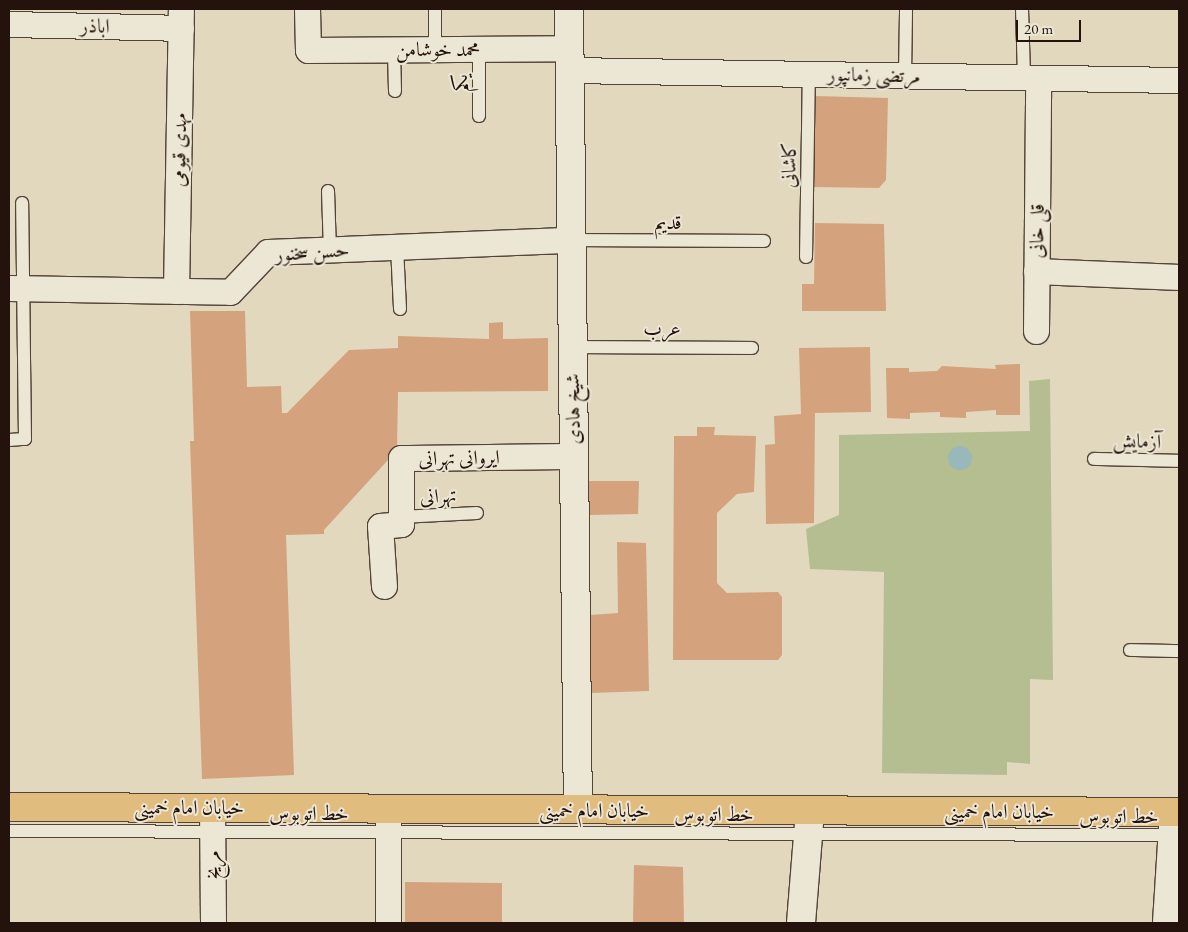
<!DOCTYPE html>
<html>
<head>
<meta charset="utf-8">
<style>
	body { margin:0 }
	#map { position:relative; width:1188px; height:932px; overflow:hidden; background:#e2d8be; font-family:"EB Garamond",Amiri,serif }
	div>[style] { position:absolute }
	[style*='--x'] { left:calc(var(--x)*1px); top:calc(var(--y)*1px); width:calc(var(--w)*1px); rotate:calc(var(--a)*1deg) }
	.green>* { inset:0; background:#b4be90 }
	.water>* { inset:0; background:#98b8bb }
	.round { border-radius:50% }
	.building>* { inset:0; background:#d5a27e }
	.roads { filter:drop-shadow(1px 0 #544438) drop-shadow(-1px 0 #544438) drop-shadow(0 1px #544438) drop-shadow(0 -1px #544438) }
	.lane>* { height:12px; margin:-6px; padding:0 6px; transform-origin:6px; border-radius:6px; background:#ece6d5 }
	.street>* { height:25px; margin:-12.5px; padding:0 12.5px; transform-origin:12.5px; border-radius:12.5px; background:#ece6d5 }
	.secondary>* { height:28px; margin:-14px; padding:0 14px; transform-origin:14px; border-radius:14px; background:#ece6d5 }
	.primary>* { height:28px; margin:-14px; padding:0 14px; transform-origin:14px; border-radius:14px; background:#e1bc7f }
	span { translate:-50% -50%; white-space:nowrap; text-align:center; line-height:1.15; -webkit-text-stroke:4px #ece6d5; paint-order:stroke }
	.street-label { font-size:20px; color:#24130c }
	.frame { position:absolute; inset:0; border:10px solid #24130c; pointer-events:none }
	.scale { position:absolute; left:1016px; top:20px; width:65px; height:22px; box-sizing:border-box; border:2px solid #24130c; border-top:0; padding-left:6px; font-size:15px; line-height:18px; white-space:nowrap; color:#24130c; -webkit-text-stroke:4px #ece6d5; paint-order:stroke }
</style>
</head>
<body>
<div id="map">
	<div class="green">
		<div style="clip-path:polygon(evenodd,1050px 379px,1053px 680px,1030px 679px,1030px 764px,1007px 762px,1007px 775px,882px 773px,884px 572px,810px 569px,806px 529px,839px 515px,839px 435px,1030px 431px,1029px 381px,1050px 379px,964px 447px,970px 451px,971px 462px,955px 469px,949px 456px,953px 449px,964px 447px)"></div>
	</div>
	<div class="water">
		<div class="round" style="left:948px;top:446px;width:24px;height:24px"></div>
	</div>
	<div class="building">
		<div style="clip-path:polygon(815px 96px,888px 98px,886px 180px,879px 188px,813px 187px)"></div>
		<div style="clip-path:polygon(815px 223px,884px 224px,886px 311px,802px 311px,802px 284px,814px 284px)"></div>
		<div style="clip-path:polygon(190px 311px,245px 311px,247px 387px,281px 386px,282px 413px,287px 413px,349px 350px,398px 348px,398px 336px,489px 339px,489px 323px,503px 322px,503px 339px,548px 338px,548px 391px,398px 392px,397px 450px,324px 530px,324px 534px,286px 535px,294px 775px,202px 779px,190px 441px,194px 441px)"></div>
		<div style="clip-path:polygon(870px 347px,871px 412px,815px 413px,814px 523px,766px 524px,765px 445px,775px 444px,774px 416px,801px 414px,799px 348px)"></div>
		<div style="clip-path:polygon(1020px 364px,1020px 415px,996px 415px,996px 410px,966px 412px,966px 418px,940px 417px,940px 412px,910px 413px,910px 419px,887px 418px,886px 368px,909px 368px,909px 372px,937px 371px,942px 366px,996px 369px,995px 365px)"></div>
		<div style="clip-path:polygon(697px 427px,715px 427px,714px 435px,756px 436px,754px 492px,737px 494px,717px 513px,717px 583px,727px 593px,778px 592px,782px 597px,782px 655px,778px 660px,673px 660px,674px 436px,697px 436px)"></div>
		<div style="clip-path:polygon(584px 481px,639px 481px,638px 514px,590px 515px,584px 506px)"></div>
		<div style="clip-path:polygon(617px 542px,646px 543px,649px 691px,591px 693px,590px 615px,618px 613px)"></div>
		<div style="clip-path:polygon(634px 865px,683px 867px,684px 923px,633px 923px)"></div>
		<div style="clip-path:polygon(405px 882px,502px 883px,502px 923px,405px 923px)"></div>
	</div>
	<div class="roads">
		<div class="lane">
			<div style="--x:1022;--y:9;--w:68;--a:88.3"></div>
			<div style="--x:435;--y:49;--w:40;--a:-90"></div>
			<div style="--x:394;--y:50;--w:41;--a:88.6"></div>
			<div style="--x:905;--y:76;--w:67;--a:-89.1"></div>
			<div style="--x:479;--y:116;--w:67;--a:-90"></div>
			<div style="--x:328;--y:191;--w:59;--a:88.1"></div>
			<div style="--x:571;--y:240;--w:193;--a:0.3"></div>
			<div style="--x:397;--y:247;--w:62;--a:87.2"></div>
			<div style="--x:806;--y:257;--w:183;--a:-89.1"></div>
			<div style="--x:572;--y:347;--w:180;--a:0.3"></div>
			<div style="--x:9;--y:440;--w:16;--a:-4"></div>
			<div style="--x:25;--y:439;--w:236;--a:-90.7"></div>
			<div style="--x:1094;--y:459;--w:85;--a:1.3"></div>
			<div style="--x:401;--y:517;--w:76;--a:-3"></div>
			<div style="--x:1130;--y:650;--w:49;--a:1.2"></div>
			<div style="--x:9;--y:831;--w:1167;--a:0.2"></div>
		</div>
		<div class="street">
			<div style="--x:307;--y:9;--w:41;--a:88.6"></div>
			<div style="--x:308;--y:50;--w:261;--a:-0.4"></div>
			<div style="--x:9;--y:24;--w:172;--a:1.3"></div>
			<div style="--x:569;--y:70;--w:610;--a:0.94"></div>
			<div style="--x:1036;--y:271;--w:143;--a:2.4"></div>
			<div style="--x:9;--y:288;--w:221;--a:1"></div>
			<div style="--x:230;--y:292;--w:55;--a:-46.5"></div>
			<div style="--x:268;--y:252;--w:303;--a:-2.3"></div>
			<div style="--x:176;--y:291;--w:282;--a:-89"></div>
			<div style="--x:1036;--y:331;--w:253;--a:-89.5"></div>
			<div style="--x:384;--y:586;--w:60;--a:-93.8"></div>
			<div style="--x:380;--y:526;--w:21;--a:-5"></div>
			<div style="--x:401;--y:524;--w:66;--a:-90"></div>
			<div style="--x:401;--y:458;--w:173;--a:-0.7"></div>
			<div style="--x:212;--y:807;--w:116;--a:89.5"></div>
			<div style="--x:388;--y:923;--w:114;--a:-90"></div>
		</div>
		<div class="secondary">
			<div style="--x:569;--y:9;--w:800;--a:89.36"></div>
			<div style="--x:801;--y:923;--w:112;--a:-85.4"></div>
			<div style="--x:1167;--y:923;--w:111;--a:-86.4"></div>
		</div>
		<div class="primary">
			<div style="--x:9;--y:807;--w:1170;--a:0.24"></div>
		</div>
	</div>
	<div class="street-label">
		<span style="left:95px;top:26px;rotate:1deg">اباذر</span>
		<span style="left:438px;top:49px">محمد خوشامن</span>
		<span style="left:874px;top:75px;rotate:1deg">مرتضی زمانپور</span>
		<span style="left:460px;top:83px;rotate:-90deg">یکم</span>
		<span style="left:179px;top:150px;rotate:-89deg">مهدی قیومی</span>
		<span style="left:789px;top:165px;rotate:-89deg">کاشانی</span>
		<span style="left:668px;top:222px">قدیم</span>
		<span style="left:1037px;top:231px;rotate:-89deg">قلی خانی</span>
		<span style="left:312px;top:252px;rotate:-4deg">حسن سخنور</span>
		<span style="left:662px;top:328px">عرب</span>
		<span style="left:573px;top:409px;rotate:-91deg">شیخ هادی</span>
		<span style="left:1137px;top:441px;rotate:2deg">آزمایش</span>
		<span style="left:459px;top:458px;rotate:-1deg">ایروانی تهرانی</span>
		<span style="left:438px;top:496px;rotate:-3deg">تهرانی</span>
		<span style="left:189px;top:807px">خیابان امام خمینی</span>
		<span style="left:594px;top:810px">خیابان امام خمینی</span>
		<span style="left:999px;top:811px">خیابان امام خمینی</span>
		<span style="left:309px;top:813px">خط اتوبوس</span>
		<span style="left:714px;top:814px">خط اتوبوس</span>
		<span style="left:1119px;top:816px">خط اتوبوس</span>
		<span style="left:213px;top:865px;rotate:-91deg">مریخ</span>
	</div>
	<div class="frame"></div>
	<div class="scale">20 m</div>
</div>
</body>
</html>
